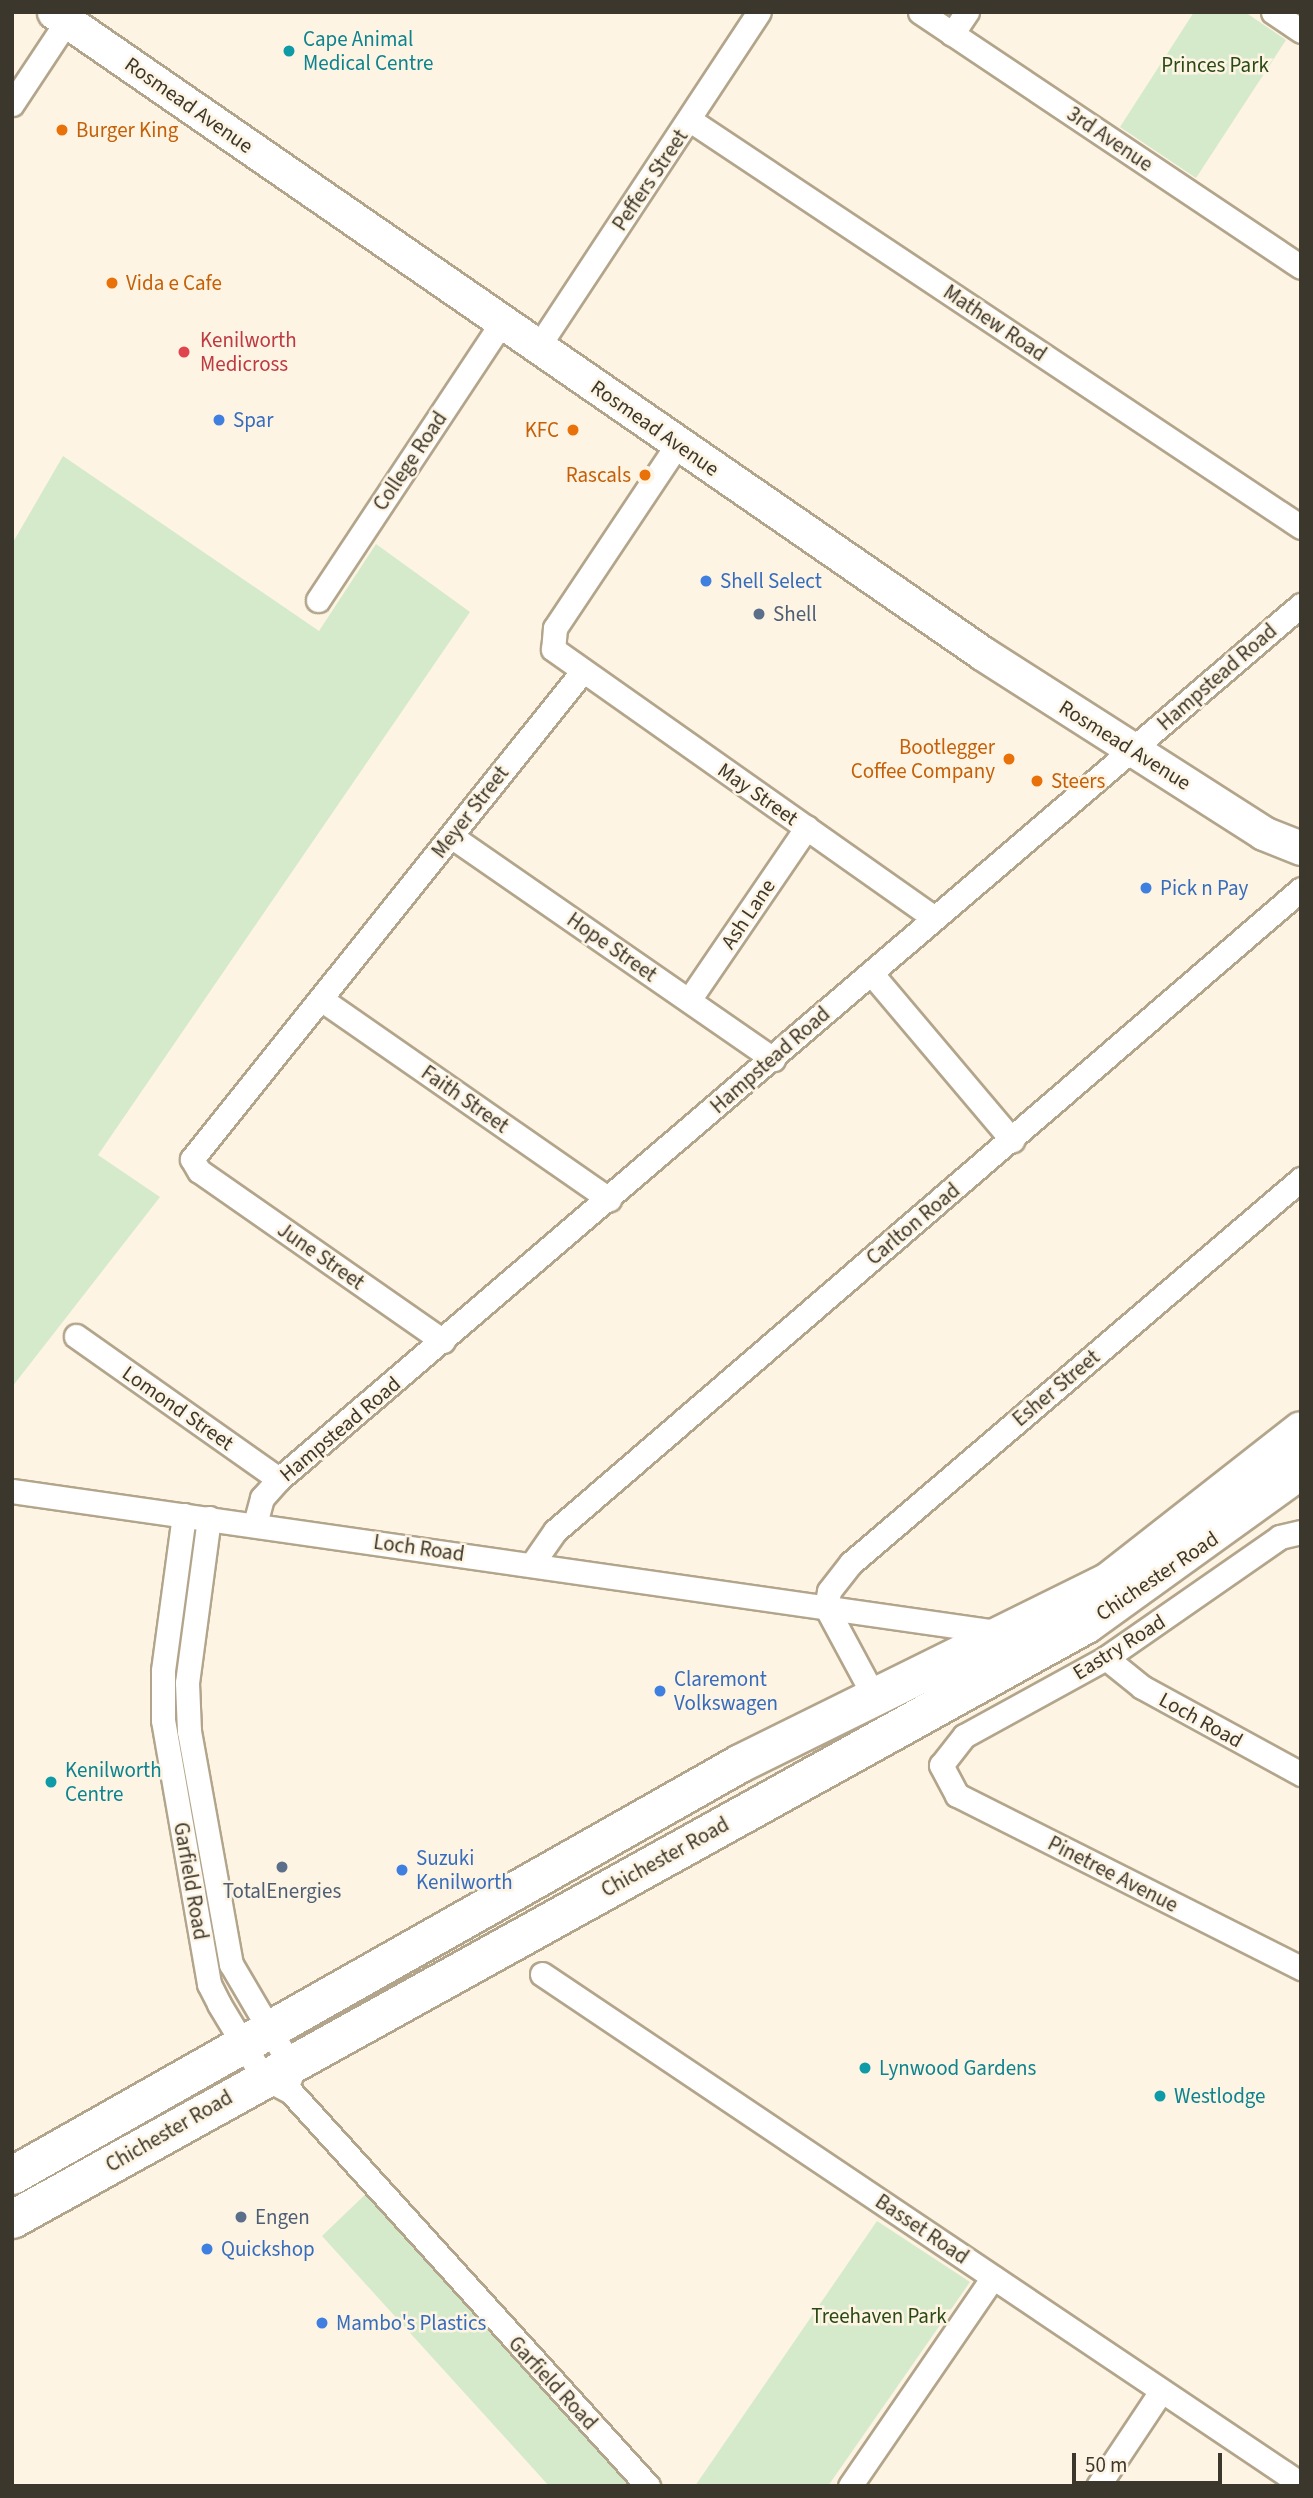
<!DOCTYPE html>
<html>
<head>
<meta charset="utf-8">
<style>
	body { margin:0 }
	#map { position:relative; width:1313px; height:2498px; overflow:hidden; background:#fdf4e3; font-family:"Source Sans 3",sans-serif }
	div>[style] { position:absolute }
	[style*='--x'] { left:calc(var(--x)*1px); top:calc(var(--y)*1px); width:calc(var(--w)*1px); rotate:calc(var(--a)*1deg) }
	.green>* { inset:0; background:#d5eacb }
	.roads { filter:drop-shadow(2px 0 #b3a58b) drop-shadow(-2px 0 #b3a58b) drop-shadow(0 2px #b3a58b) drop-shadow(0 -2px #b3a58b) }
	.minor>* { height:23px; margin:-11.5px; padding:0 11.5px; transform-origin:11.5px; border-radius:11.5px; background:#fff }
	.secondary>* { height:33px; margin:-16.5px; padding:0 16.5px; transform-origin:16.5px; border-radius:16.5px; background:#fff }
	.primary>* { height:37px; margin:-18.5px; padding:0 18.5px; transform-origin:18.5px; border-radius:18.5px; background:#fff }
	.dots>* { width:19px; height:19px; translate:-50% -50%; box-sizing:border-box; border:4px solid #fdf4e3; border-radius:50% }
	span { translate:-50% -50%; white-space:nowrap; text-align:center; line-height:1.15; -webkit-text-stroke:5px #fdf4e3; paint-order:stroke }
	.culture-label { font-size:21px; color:#0d838f }
	.left { translate:0 -50%; text-align:left }
	.park-label { font-size:21px; color:#2a4a14 }
	.street-label { font-size:21px; color:#3c372c }
	.food-label { font-size:21px; color:#c56008 }
	.right { translate:-100% -50%; text-align:right }
	.health-label { font-size:21px; color:#be3a42 }
	.shop-label { font-size:21px; color:#366cbe }
	.service-label { font-size:21px; color:#4e5e75 }
	.frame { position:absolute; inset:0; border:14px solid #3c372c; pointer-events:none }
	.scale { position:absolute; left:1072px; top:2453px; width:150px; height:32px; box-sizing:border-box; border:4px solid #3c372c; border-top:0; padding-left:9px; font-size:21px; line-height:24px; white-space:nowrap; color:#3c372c; -webkit-text-stroke:5px #fdf4e3; paint-order:stroke }
</style>
</head>
<body>
<div id="map">
	<div class="green">
		<div style="clip-path:polygon(1194px 12px,1245px 12px,1286px 40px,1196px 178px,1120px 127px)"></div>
		<div style="clip-path:polygon(63px 456px,319px 631px,376px 544px,470px 612px,98px 1155px,160px 1197px,12px 1387px,12px 544px)"></div>
		<div style="clip-path:polygon(372px 2188px,648px 2486px,549px 2486px,322px 2236px)"></div>
		<div style="clip-path:polygon(877px 2221px,970px 2282px,828px 2486px,695px 2486px)"></div>
	</div>
	<div class="roads">
		<div class="minor">
			<div style="--x:920;--y:12;--w:458;--a:33.8"></div>
			<div style="--x:1273;--y:12;--w:34;--a:34"></div>
			<div style="--x:952;--y:34;--w:27;--a:-56"></div>
			<div style="--x:12;--y:104;--w:100;--a:-56.5"></div>
			<div style="--x:690;--y:120;--w:734;--a:33.67"></div>
			<div style="--x:538;--y:347;--w:401;--a:-56.6"></div>
			<div style="--x:677;--y:445;--w:220;--a:123.7"></div>
			<div style="--x:555;--y:628;--w:21;--a:95"></div>
			<div style="--x:553;--y:649;--w:466;--a:35.2"></div>
			<div style="--x:318;--y:600;--w:333;--a:-56.5"></div>
			<div style="--x:451;--y:836;--w:392;--a:34.7"></div>
			<div style="--x:871;--y:973;--w:219;--a:49.8"></div>
			<div style="--x:321;--y:999;--w:351;--a:34.8"></div>
			<div style="--x:689;--y:1000;--w:209;--a:-55.7"></div>
			<div style="--x:76;--y:1336;--w:248;--a:35.2"></div>
			<div style="--x:443;--y:1341;--w:297;--a:-145.1"></div>
			<div style="--x:199;--y:1171;--w:14;--a:-120"></div>
			<div style="--x:192;--y:1159;--w:624;--a:-51.31"></div>
			<div style="--x:12;--y:1491;--w:994;--a:8.15"></div>
			<div style="--x:184;--y:1515;--w:157;--a:97.7"></div>
			<div style="--x:163;--y:1671;--w:49;--a:90"></div>
			<div style="--x:163;--y:1720;--w:268;--a:80.1"></div>
			<div style="--x:209;--y:1984;--w:22;--a:63"></div>
			<div style="--x:219;--y:2004;--w:85;--a:58.9"></div>
			<div style="--x:263;--y:2077;--w:32;--a:28"></div>
			<div style="--x:291;--y:2092;--w:532;--a:47.82"></div>
			<div style="--x:209;--y:1518;--w:166;--a:97.6"></div>
			<div style="--x:187;--y:1683;--w:48;--a:87.6"></div>
			<div style="--x:189;--y:1731;--w:237;--a:79.8"></div>
			<div style="--x:231;--y:1964;--w:115;--a:59.6"></div>
			<div style="--x:289;--y:2063;--w:15;--a:86"></div>
			<div style="--x:255;--y:1524;--w:27;--a:-75"></div>
			<div style="--x:262;--y:1498;--w:25;--a:-48"></div>
			<div style="--x:279;--y:1479;--w:1345;--a:-40.54"></div>
			<div style="--x:1301;--y:1532;--w:22;--a:167"></div>
			<div style="--x:1280;--y:1537;--w:212;--a:145.2"></div>
			<div style="--x:1106;--y:1658;--w:162;--a:151.2"></div>
			<div style="--x:964;--y:1736;--w:37;--a:128"></div>
			<div style="--x:941;--y:1765;--w:34;--a:62"></div>
			<div style="--x:957;--y:1795;--w:385;--a:26.7"></div>
			<div style="--x:532;--y:1564;--w:40;--a:-55.1"></div>
			<div style="--x:555;--y:1531;--w:984;--a:-40.71"></div>
			<div style="--x:826;--y:1607;--w:16;--a:-79"></div>
			<div style="--x:829;--y:1591;--w:36;--a:-52"></div>
			<div style="--x:851;--y:1563;--w:592;--a:-40.48"></div>
			<div style="--x:826;--y:1607;--w:101;--a:61.7"></div>
			<div style="--x:1106;--y:1658;--w:46;--a:38.9"></div>
			<div style="--x:1142;--y:1687;--w:181;--a:28.7"></div>
			<div style="--x:542;--y:1974;--w:914;--a:33.9"></div>
			<div style="--x:850;--y:2486;--w:253;--a:-55.6"></div>
			<div style="--x:1098;--y:2486;--w:114;--a:-56.4"></div>
		</div>
		<div class="secondary">
			<div style="--x:54;--y:12;--w:1128;--a:34.63"></div>
			<div style="--x:982;--y:653;--w:334;--a:32.6"></div>
			<div style="--x:1263;--y:833;--w:41;--a:21.5"></div>
		</div>
		<div class="primary">
			<div style="--x:12;--y:2175;--w:836;--a:-29.51"></div>
			<div style="--x:740;--y:1763;--w:409;--a:-26.3"></div>
			<div style="--x:1107;--y:1582;--w:246;--a:-38.1"></div>
			<div style="--x:12;--y:2219;--w:1228;--a:-28.99"></div>
			<div style="--x:1086;--y:1624;--w:265;--a:-35.8"></div>
		</div>
	</div>
	<div class="dots">
		<div style="left:289px;top:51px;background:#0f9aa8"></div>
		<div style="left:62px;top:130px;background:#e8710a"></div>
		<div style="left:112px;top:283px;background:#e8710a"></div>
		<div style="left:184px;top:352px;background:#e0444e"></div>
		<div style="left:219px;top:420px;background:#3f7fe0"></div>
		<div style="left:573px;top:430px;background:#e8710a"></div>
		<div style="left:645px;top:475px;background:#e8710a"></div>
		<div style="left:706px;top:581px;background:#3f7fe0"></div>
		<div style="left:759px;top:614px;background:#5c6f8a"></div>
		<div style="left:1009px;top:759px;background:#e8710a"></div>
		<div style="left:1037px;top:781px;background:#e8710a"></div>
		<div style="left:1146px;top:888px;background:#3f7fe0"></div>
		<div style="left:660px;top:1691px;background:#3f7fe0"></div>
		<div style="left:51px;top:1782px;background:#0f9aa8"></div>
		<div style="left:282px;top:1867px;background:#5c6f8a"></div>
		<div style="left:402px;top:1870px;background:#3f7fe0"></div>
		<div style="left:865px;top:2068px;background:#0f9aa8"></div>
		<div style="left:1160px;top:2096px;background:#0f9aa8"></div>
		<div style="left:241px;top:2217px;background:#5c6f8a"></div>
		<div style="left:207px;top:2249px;background:#3f7fe0"></div>
		<div style="left:322px;top:2323px;background:#3f7fe0"></div>
	</div>
	<div class="culture-label">
		<span class="left" style="left:303px;top:51px">Cape Animal<br>Medical Centre</span>
		<span class="left" style="left:65px;top:1782px">Kenilworth<br>Centre</span>
		<span class="left" style="left:879px;top:2068px">Lynwood Gardens</span>
		<span class="left" style="left:1174px;top:2096px">Westlodge</span>
	</div>
	<div class="park-label">
		<span style="left:1215px;top:65px">Princes Park</span>
		<span style="left:879px;top:2316px">Treehaven Park</span>
	</div>
	<div class="street-label">
		<span style="left:189px;top:105px;rotate:35deg">Rosmead Avenue</span>
		<span style="left:1110px;top:139px;rotate:34deg">3rd Avenue</span>
		<span style="left:650px;top:180px;rotate:-56deg">Peffers Street</span>
		<span style="left:995px;top:323px;rotate:34deg">Mathew Road</span>
		<span style="left:655px;top:428px;rotate:35deg">Rosmead Avenue</span>
		<span style="left:410px;top:461px;rotate:-56deg">College Road</span>
		<span style="left:1217px;top:677px;rotate:-41deg">Hampstead Road</span>
		<span style="left:1125px;top:745px;rotate:32deg">Rosmead Avenue</span>
		<span style="left:758px;top:794px;rotate:35deg">May Street</span>
		<span style="left:470px;top:812px;rotate:-52deg">Meyer Street</span>
		<span style="left:748px;top:914px;rotate:-56deg">Ash Lane</span>
		<span style="left:612px;top:947px;rotate:35deg">Hope Street</span>
		<span style="left:770px;top:1060px;rotate:-41deg">Hampstead Road</span>
		<span style="left:465px;top:1099px;rotate:35deg">Faith Street</span>
		<span style="left:913px;top:1224px;rotate:-40deg">Carlton Road</span>
		<span style="left:321px;top:1256px;rotate:35deg">June Street</span>
		<span style="left:1056px;top:1388px;rotate:-40deg">Esher Street</span>
		<span style="left:178px;top:1408px;rotate:35deg">Lomond Street</span>
		<span style="left:340px;top:1429px;rotate:-40deg">Hampstead Road</span>
		<span style="left:419px;top:1548px;rotate:8deg">Loch Road</span>
		<span style="left:1157px;top:1576px;rotate:-34deg">Chichester Road</span>
		<span style="left:1119px;top:1647px;rotate:-32deg">Eastry Road</span>
		<span style="left:1201px;top:1720px;rotate:29deg">Loch Road</span>
		<span style="left:665px;top:1857px;rotate:-29deg">Chichester Road</span>
		<span style="left:1113px;top:1874px;rotate:27deg">Pinetree Avenue</span>
		<span style="left:191px;top:1881px;rotate:80deg">Garfield Road</span>
		<span style="left:169px;top:2131px;rotate:-30deg">Chichester Road</span>
		<span style="left:922px;top:2229px;rotate:34deg">Basset Road</span>
		<span style="left:553px;top:2383px;rotate:47deg">Garfield Road</span>
	</div>
	<div class="food-label">
		<span class="left" style="left:76px;top:130px">Burger King</span>
		<span class="left" style="left:126px;top:283px">Vida e Cafe</span>
		<span class="right" style="left:559px;top:430px">KFC</span>
		<span class="right" style="left:631px;top:475px">Rascals</span>
		<span class="right" style="left:995px;top:759px">Bootlegger<br>Coffee Company</span>
		<span class="left" style="left:1051px;top:781px">Steers</span>
	</div>
	<div class="health-label">
		<span class="left" style="left:200px;top:352px">Kenilworth<br>Medicross</span>
	</div>
	<div class="shop-label">
		<span class="left" style="left:233px;top:420px">Spar</span>
		<span class="left" style="left:720px;top:581px">Shell Select</span>
		<span class="left" style="left:1160px;top:888px">Pick n Pay</span>
		<span class="left" style="left:674px;top:1691px">Claremont<br>Volkswagen</span>
		<span class="left" style="left:416px;top:1870px">Suzuki<br>Kenilworth</span>
		<span class="left" style="left:221px;top:2249px">Quickshop</span>
		<span class="left" style="left:336px;top:2323px">Mambo's Plastics</span>
	</div>
	<div class="service-label">
		<span class="left" style="left:773px;top:614px">Shell</span>
		<span style="left:282px;top:1891px">TotalEnergies</span>
		<span class="left" style="left:255px;top:2217px">Engen</span>
	</div>
	<div class="frame"></div>
	<div class="scale">50 m</div>
</div>
</body>
</html>
